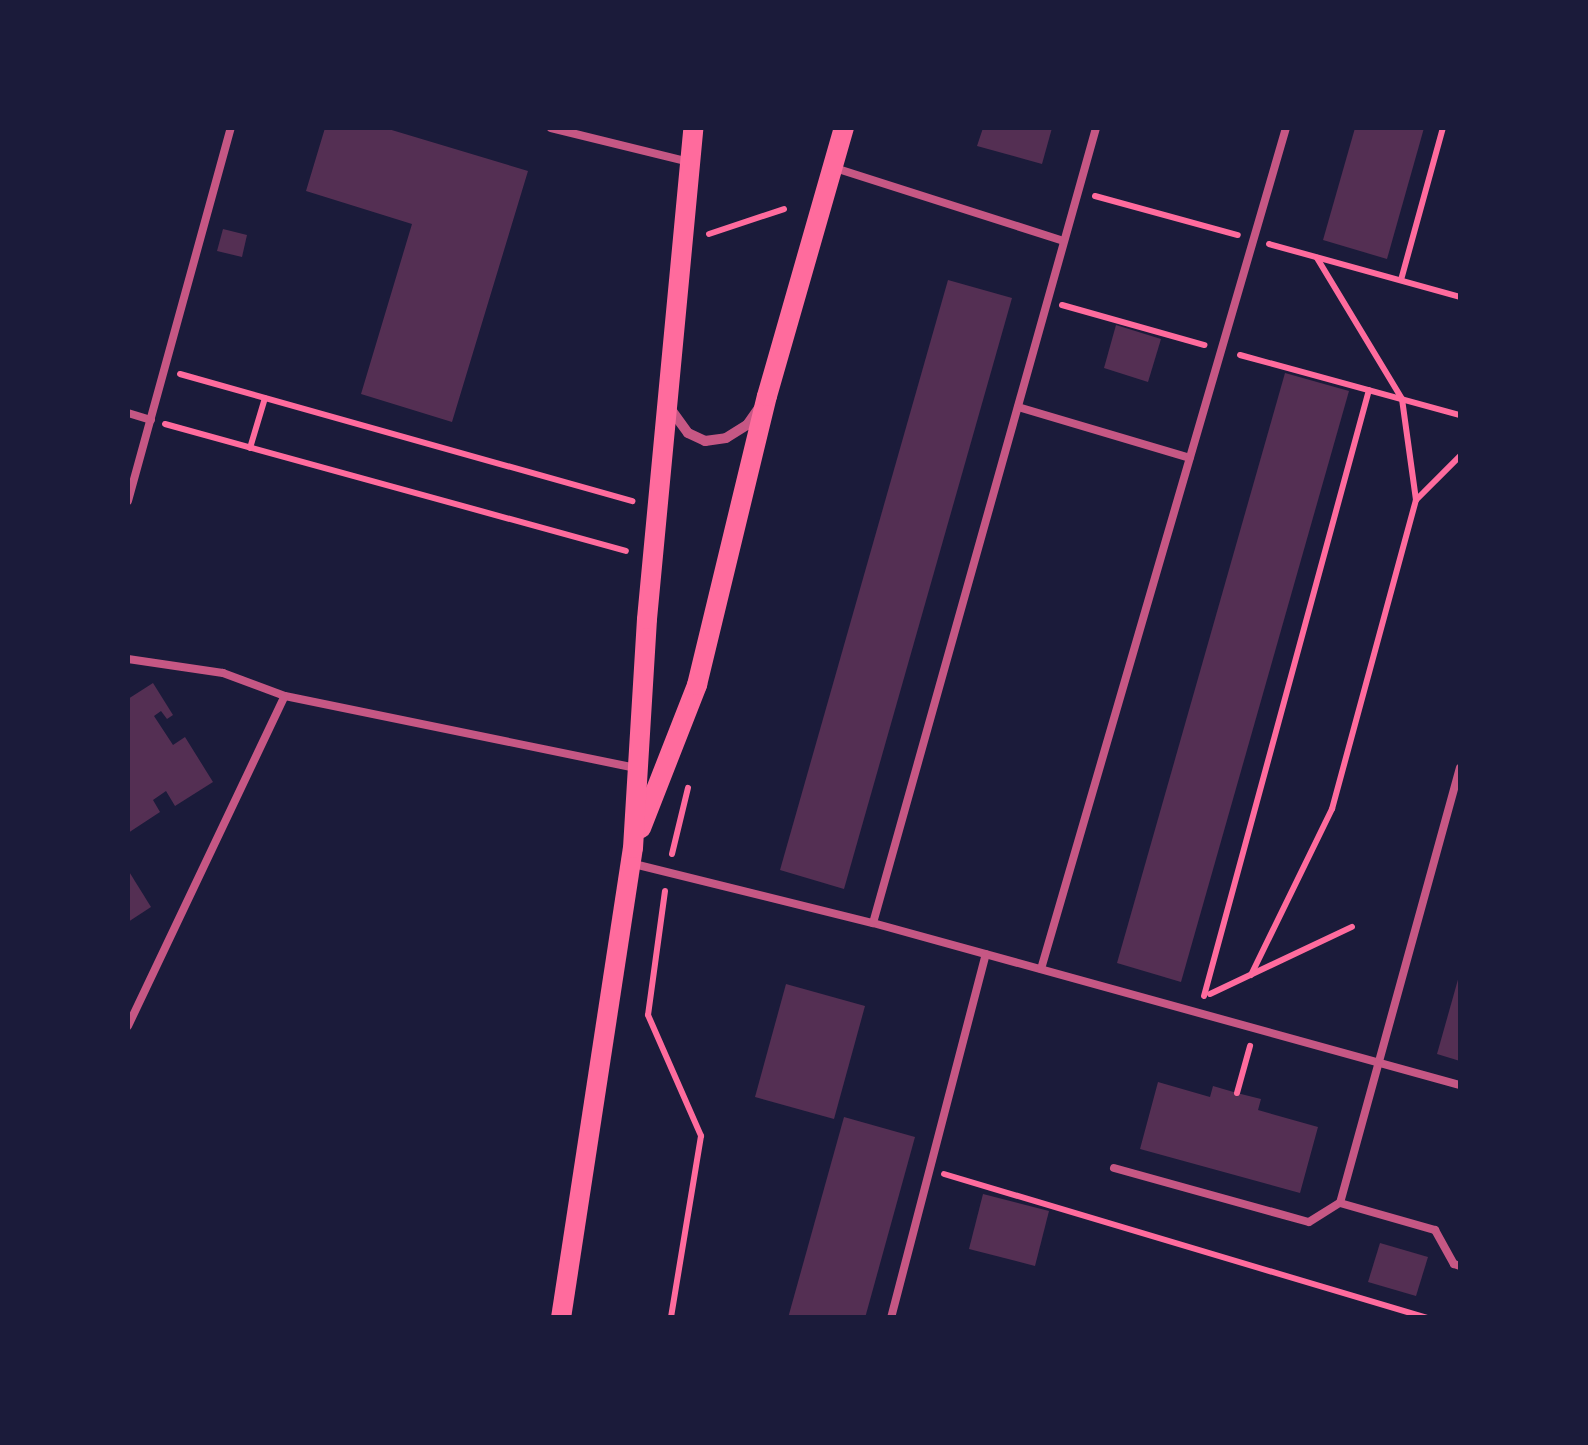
<!DOCTYPE html>
<html>
<head>
<meta charset="utf-8">
<style>
	body { margin:0 }
	#map { position:relative; width:1588px; height:1445px; overflow:hidden; background:#1b1b3a; font-family:"Nunito Sans",sans-serif }
	div>[style] { position:absolute }
	[style*='--x'] { left:calc(var(--x)*1px); top:calc(var(--y)*1px); width:calc(var(--w)*1px); rotate:calc(var(--a)*1deg) }
	.building>* { inset:0; background:#542f53 }
	.path>* { height:6px; margin:-3px; padding:0 3px; transform-origin:3px; border-radius:3px; background:#ff6b9d }
	.service>* { height:8px; margin:-4px; padding:0 4px; transform-origin:4px; border-radius:4px; background:#c65784 }
	.minor>* { height:10px; margin:-5px; padding:0 5px; transform-origin:5px; border-radius:5px; background:#c65784 }
	.secondary>* { height:20px; margin:-10px; padding:0 10px; transform-origin:10px; border-radius:10px; background:#ff6b9d }
	span { translate:-50% -50%; white-space:nowrap; text-align:center; line-height:1.15; -webkit-text-stroke:8px #1b1b3a; paint-order:stroke }
	.frame { position:absolute; inset:0; border:130px solid #1b1b3a; pointer-events:none }
</style>
</head>
<body>
<div id="map">
	<div class="building">
		<div style="clip-path:polygon(325px 128px,385px 128px,528px 171px,452px 422px,361px 394px,412px 224px,306px 191px)"></div>
		<div style="clip-path:polygon(983px 128px,1052px 128px,1042px 164px,977px 146px)"></div>
		<div style="clip-path:polygon(1355px 128px,1424px 128px,1387px 259px,1323px 240px)"></div>
		<div style="clip-path:polygon(223px 229px,247px 235px,242px 257px,217px 251px)"></div>
		<div style="clip-path:polygon(948px 280px,1012px 298px,844px 889px,780px 870px)"></div>
		<div style="clip-path:polygon(1116px 325px,1161px 339px,1148px 382px,1104px 368px)"></div>
		<div style="clip-path:polygon(1285px 373px,1349px 391px,1181px 982px,1117px 963px)"></div>
		<div style="clip-path:polygon(153px 683px,173px 715px,167px 719px,161px 711px,154px 716px,173px 745px,185px 737px,213px 782px,175px 806px,166px 791px,153px 800px,160px 812px,128px 833px,128px 699px)"></div>
		<div style="clip-path:polygon(128px 870px,151px 907px,128px 922px)"></div>
		<div style="clip-path:polygon(1459px 976px,1460px 976px,1460px 1061px,1437px 1054px)"></div>
		<div style="clip-path:polygon(786px 984px,865px 1006px,834px 1119px,755px 1097px)"></div>
		<div style="clip-path:polygon(1158px 1082px,1210px 1097px,1213px 1086px,1237px 1093px,1261px 1099px,1258px 1110px,1318px 1127px,1300px 1193px,1140px 1149px)"></div>
		<div style="clip-path:polygon(844px 1117px,915px 1137px,865px 1318px,788px 1318px)"></div>
		<div style="clip-path:polygon(983px 1194px,1049px 1211px,1035px 1266px,969px 1249px)"></div>
		<div style="clip-path:polygon(1380px 1243px,1428px 1257px,1416px 1296px,1368px 1282px)"></div>
	</div>
	<div class="path">
		<div style="--x:1095;--y:196;--w:148;--a:15.3"></div>
		<div style="--x:709;--y:234;--w:79;--a:-18.4"></div>
		<div style="--x:1269;--y:244;--w:198;--a:15.5"></div>
		<div style="--x:1317;--y:258;--w:165;--a:58.9"></div>
		<div style="--x:1402;--y:399;--w:102;--a:82.1"></div>
		<div style="--x:1401;--y:280;--w:158;--a:-74.6"></div>
		<div style="--x:1062;--y:305;--w:148;--a:15.7"></div>
		<div style="--x:1240;--y:355;--w:228;--a:15.3"></div>
		<div style="--x:180;--y:374;--w:470;--a:15.7"></div>
		<div style="--x:165;--y:424;--w:478;--a:15.4"></div>
		<div style="--x:250;--y:448;--w:52;--a:-73.3"></div>
		<div style="--x:672;--y:854;--w:68;--a:-76.4"></div>
		<div style="--x:665;--y:891;--w:125;--a:97.8"></div>
		<div style="--x:648;--y:1015;--w:132;--a:66.3"></div>
		<div style="--x:701;--y:1136;--w:184;--a:99.4"></div>
		<div style="--x:1251;--y:975;--w:185;--a:-64"></div>
		<div style="--x:1332;--y:809;--w:320;--a:-74.8"></div>
		<div style="--x:1416;--y:500;--w:62;--a:-45"></div>
		<div style="--x:1210;--y:994;--w:157;--a:-25.3"></div>
		<div style="--x:1204;--y:996;--w:628;--a:-74.77"></div>
		<div style="--x:1237;--y:1093;--w:49;--a:-74.5"></div>
		<div style="--x:944;--y:1174;--w:504;--a:16.6"></div>
	</div>
	<div class="service">
		<div style="--x:551;--y:128;--w:142;--a:13.8"></div>
		<div style="--x:835;--y:168;--w:240;--a:17.7"></div>
		<div style="--x:1018;--y:407;--w:179;--a:16.5"></div>
		<div style="--x:128;--y:413;--w:24;--a:17"></div>
		<div style="--x:128;--y:501;--w:387;--a:-74.6"></div>
		<div style="--x:128;--y:659;--w:96;--a:8.4"></div>
		<div style="--x:223;--y:673;--w:66;--a:20.4"></div>
		<div style="--x:285;--y:696;--w:357;--a:11.6"></div>
		<div style="--x:634;--y:864;--w:246;--a:13.9"></div>
		<div style="--x:873;--y:923;--w:609;--a:15.43"></div>
		<div style="--x:873;--y:923;--w:826;--a:-74.33"></div>
		<div style="--x:1041;--y:969;--w:876;--a:-73.76"></div>
		<div style="--x:128;--y:1026;--w:365;--a:-64.6"></div>
		<div style="--x:1114;--y:1168;--w:202;--a:15.5"></div>
		<div style="--x:1309;--y:1222;--w:36;--a:-32"></div>
		<div style="--x:1340;--y:1203;--w:451;--a:-74.6"></div>
		<div style="--x:1340;--y:1203;--w:99;--a:15.9"></div>
		<div style="--x:1435;--y:1230;--w:39;--a:61"></div>
		<div style="--x:1454;--y:1264;--w:6;--a:18"></div>
		<div style="--x:891;--y:1318;--w:376;--a:-75.4"></div>
	</div>
	<div class="minor">
		<div style="--x:672;--y:411;--w:27;--a:54"></div>
		<div style="--x:688;--y:433;--w:19;--a:25"></div>
		<div style="--x:705;--y:441;--w:21;--a:-8"></div>
		<div style="--x:726;--y:438;--w:25;--a:-32"></div>
		<div style="--x:747;--y:425;--w:21;--a:-55"></div>
	</div>
	<div class="secondary">
		<div style="--x:641;--y:828;--w:154;--a:-68.6"></div>
		<div style="--x:697;--y:685;--w:297;--a:-76.4"></div>
		<div style="--x:767;--y:396;--w:279;--a:-74"></div>
		<div style="--x:561;--y:1318;--w:475;--a:-81.3"></div>
		<div style="--x:633;--y:848;--w:229;--a:-86.5"></div>
		<div style="--x:647;--y:619;--w:493;--a:-84.6"></div>
	</div>
	<div class="frame"></div>
</div>
</body>
</html>
